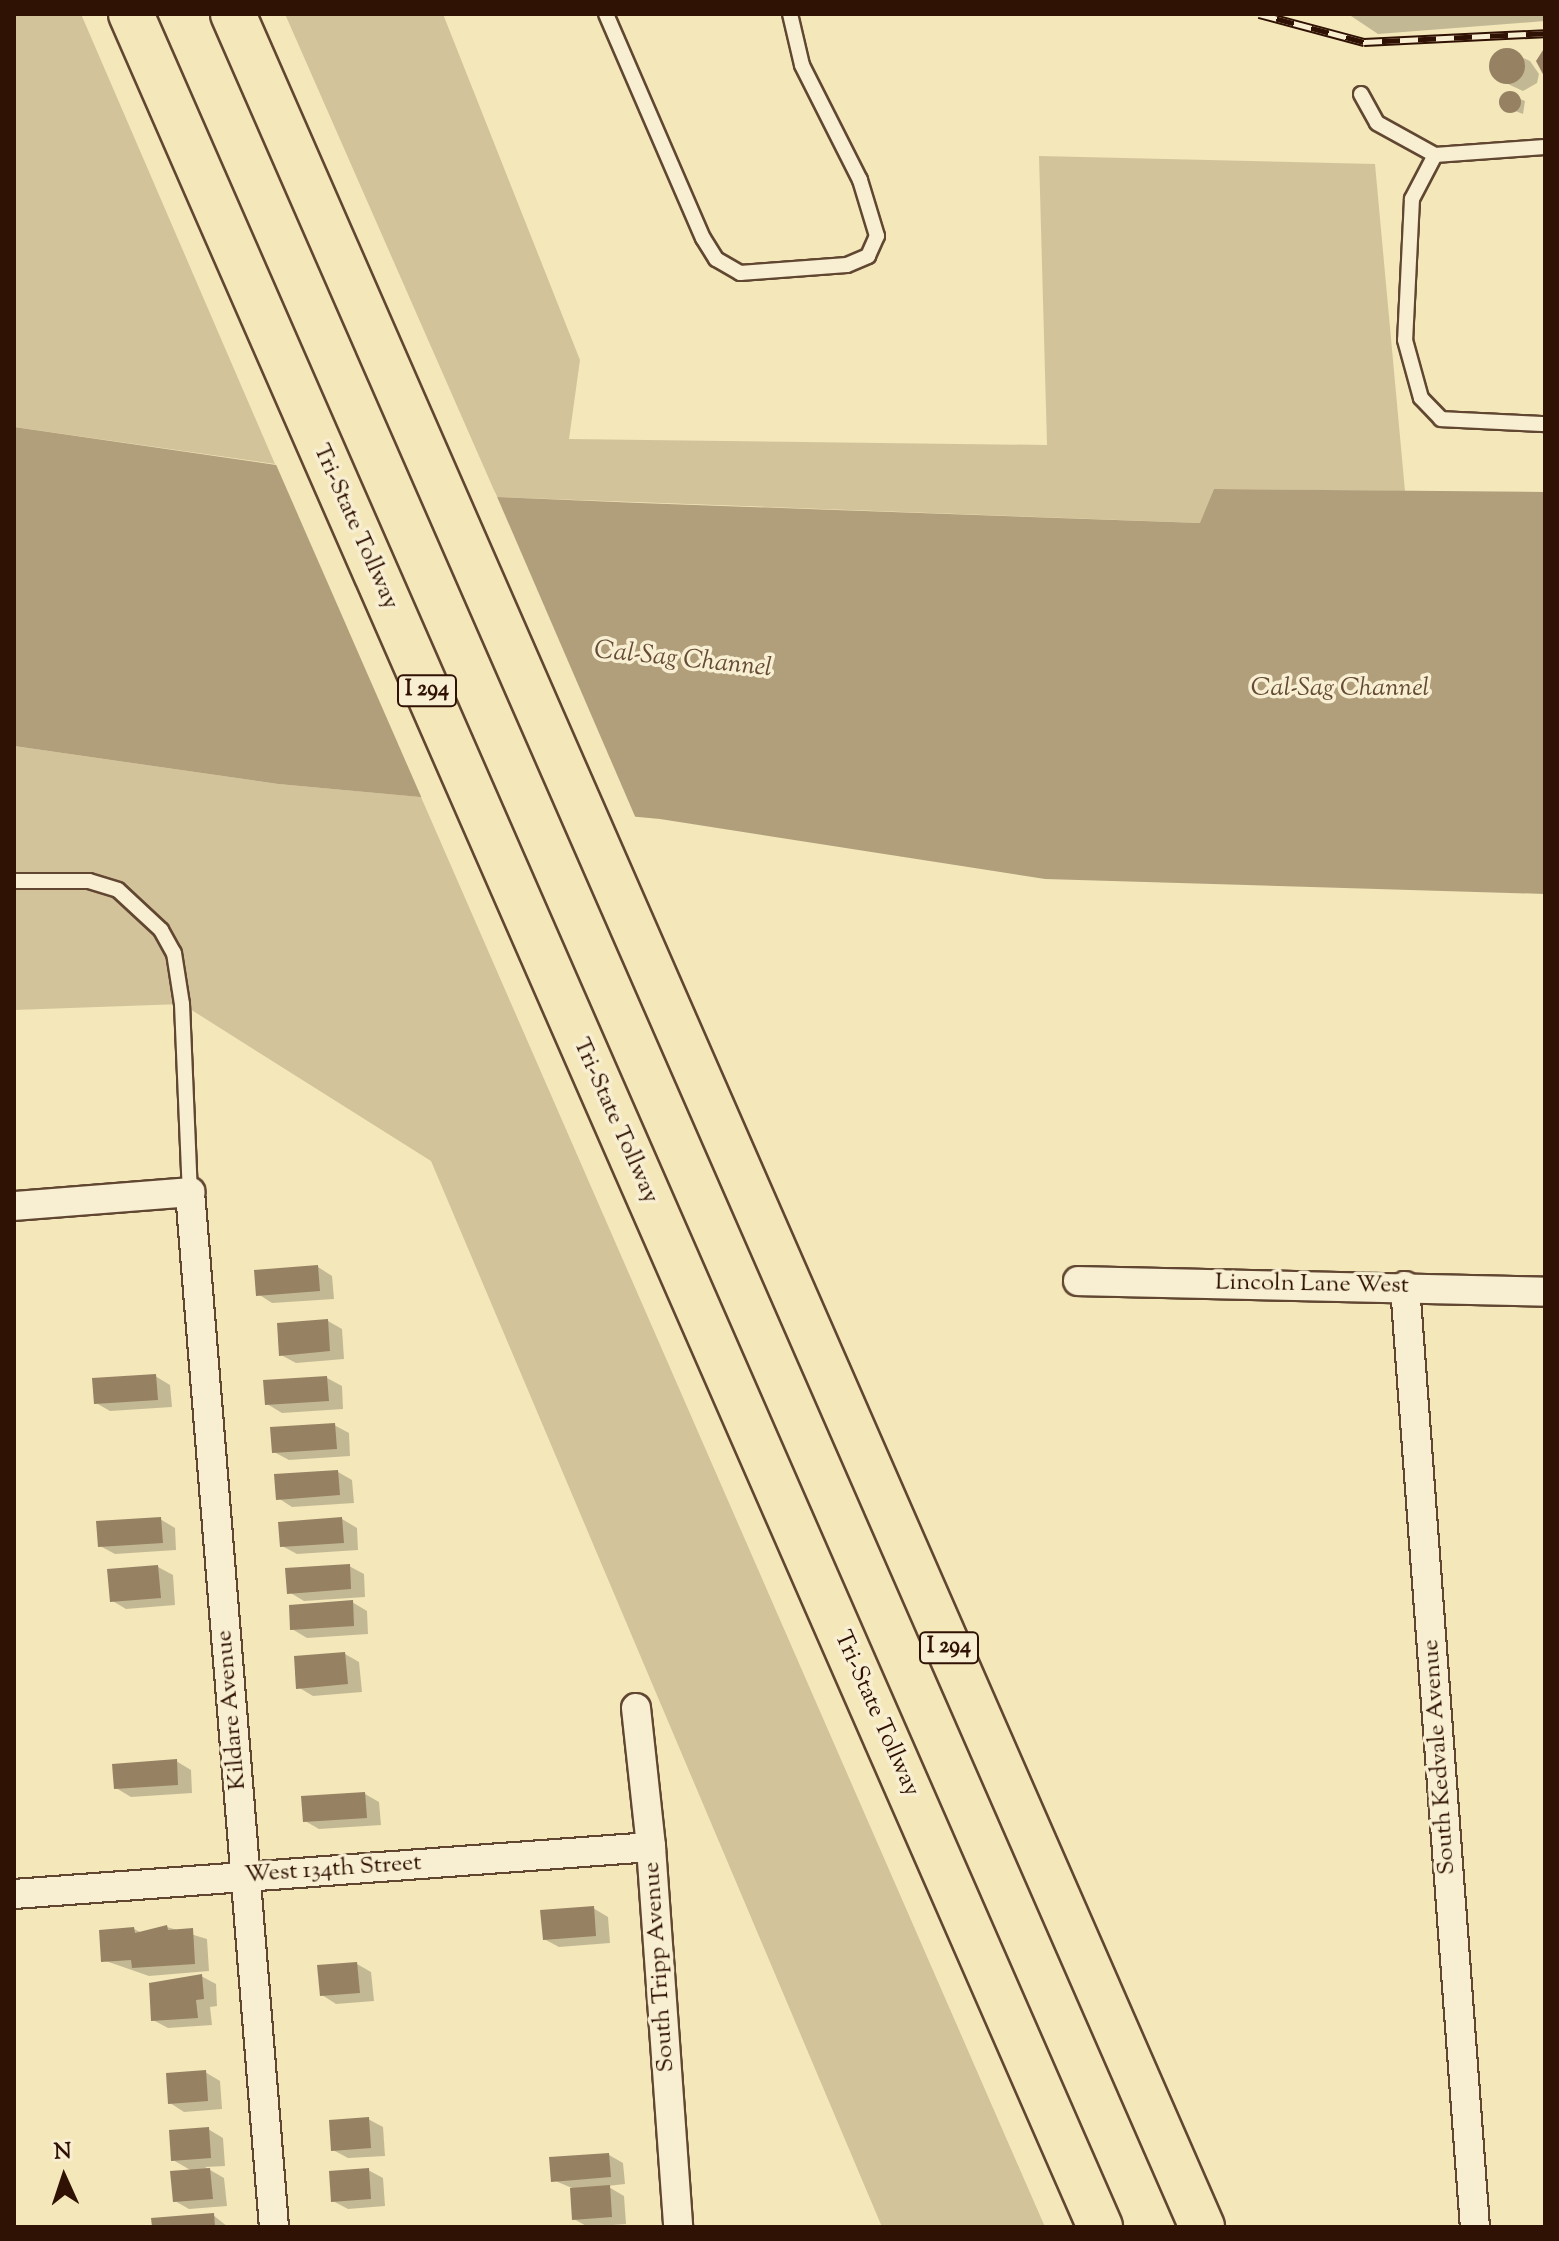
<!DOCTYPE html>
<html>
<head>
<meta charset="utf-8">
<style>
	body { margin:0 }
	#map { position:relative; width:1559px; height:2241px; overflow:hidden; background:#f4e7ba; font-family:"Sorts Mill Goudy",serif }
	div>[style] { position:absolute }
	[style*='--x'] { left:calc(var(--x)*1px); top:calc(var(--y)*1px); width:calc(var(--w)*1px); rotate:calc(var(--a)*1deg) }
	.green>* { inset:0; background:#d3c39b }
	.water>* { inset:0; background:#b19f7c }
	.pier>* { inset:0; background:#f4e7ba }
	.shadow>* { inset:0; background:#0003 }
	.building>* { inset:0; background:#968163 }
	.round { border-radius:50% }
	.roads { filter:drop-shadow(2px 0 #614732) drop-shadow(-2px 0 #614732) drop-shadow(0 2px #614732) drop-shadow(0 -2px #614732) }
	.service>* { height:14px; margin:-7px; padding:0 7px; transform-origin:7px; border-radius:7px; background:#f8efd2 }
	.minor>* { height:28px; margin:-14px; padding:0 14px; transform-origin:14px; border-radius:14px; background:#f8efd2 }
	.motorway>* { height:44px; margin:-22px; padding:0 22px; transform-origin:22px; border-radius:22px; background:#f4e7ba }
	.rail>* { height:9px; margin-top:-4.5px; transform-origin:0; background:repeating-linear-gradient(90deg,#f8efd2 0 18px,#301204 0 36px); box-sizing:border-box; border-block:2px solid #301204 }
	span { translate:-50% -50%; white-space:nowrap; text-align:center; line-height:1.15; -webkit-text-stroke:7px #f8efd2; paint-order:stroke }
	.shield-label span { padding:2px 6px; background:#f8efd2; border:2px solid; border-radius:6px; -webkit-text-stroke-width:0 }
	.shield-label { font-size:22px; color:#301204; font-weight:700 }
	.street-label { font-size:24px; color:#301204 }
	.water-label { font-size:26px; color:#644a34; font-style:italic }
	.frame { position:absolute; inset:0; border:16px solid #301204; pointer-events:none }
	.north { position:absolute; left:24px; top:2137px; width:80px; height:80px; -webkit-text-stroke:6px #f8efd2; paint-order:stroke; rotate:357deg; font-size:22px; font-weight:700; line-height:32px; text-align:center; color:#301204 }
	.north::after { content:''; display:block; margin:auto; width:28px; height:36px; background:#301204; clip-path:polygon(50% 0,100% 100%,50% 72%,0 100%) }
</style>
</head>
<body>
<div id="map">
	<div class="green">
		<div style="clip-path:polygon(14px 14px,81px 14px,275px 464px,14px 427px)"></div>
		<div style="clip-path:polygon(285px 14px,443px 14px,580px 360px,569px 439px,1047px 445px,1039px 156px,1375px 164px,1405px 491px,1214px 489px,1201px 523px,497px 497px)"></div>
		<div style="clip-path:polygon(14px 746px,278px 784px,421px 797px,1045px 2227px,882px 2227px,431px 1161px,182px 1004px,14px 1010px)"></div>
	</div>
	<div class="water">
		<div style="clip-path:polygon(14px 427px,497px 497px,640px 503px,1200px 523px,1214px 489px,1545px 492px,1545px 894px,1045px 879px,660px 819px,278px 784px,14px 746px)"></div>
	</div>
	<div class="pier">
		<div style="clip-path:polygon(274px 460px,495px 492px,637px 821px,423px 801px)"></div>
	</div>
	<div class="shadow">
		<div style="clip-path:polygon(1348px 14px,1545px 14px,1545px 21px,1378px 34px)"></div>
		<div style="clip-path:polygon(1505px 50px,1530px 61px,1539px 74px,1537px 83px,1523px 91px,1497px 79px,1491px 70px,1495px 55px)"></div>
		<div style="clip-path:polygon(1507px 94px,1525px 101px,1523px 114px,1502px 106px)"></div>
		<div style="clip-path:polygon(318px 1267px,332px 1276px,334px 1299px,272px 1303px,258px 1294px)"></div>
		<div style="clip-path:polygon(328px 1321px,342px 1329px,344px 1359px,296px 1363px,281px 1355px)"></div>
		<div style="clip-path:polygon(155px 1376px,170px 1385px,172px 1407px,110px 1411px,96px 1403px)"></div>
		<div style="clip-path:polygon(327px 1378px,342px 1386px,343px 1409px,282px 1413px,267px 1404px)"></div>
		<div style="clip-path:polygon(334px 1425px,349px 1433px,350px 1456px,289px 1460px,274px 1452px)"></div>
		<div style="clip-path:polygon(338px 1472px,352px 1480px,354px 1503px,292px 1507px,278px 1498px)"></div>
		<div style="clip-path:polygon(160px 1519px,175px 1528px,176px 1550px,115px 1554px,100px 1546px)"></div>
		<div style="clip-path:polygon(342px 1519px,357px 1528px,358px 1550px,297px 1554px,282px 1546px)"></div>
		<div style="clip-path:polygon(349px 1566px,364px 1574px,365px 1597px,304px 1601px,289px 1592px)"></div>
		<div style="clip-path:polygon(158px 1567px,173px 1575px,175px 1605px,126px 1609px,111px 1600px)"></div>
		<div style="clip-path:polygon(352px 1602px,367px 1611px,368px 1634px,307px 1638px,292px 1629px)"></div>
		<div style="clip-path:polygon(345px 1654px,359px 1662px,362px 1692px,313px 1696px,298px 1687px)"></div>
		<div style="clip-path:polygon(176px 1761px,191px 1770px,192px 1793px,131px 1797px,116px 1788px)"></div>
		<div style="clip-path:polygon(365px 1794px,379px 1802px,381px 1825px,319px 1829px,305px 1821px)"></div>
		<div style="clip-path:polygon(593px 1908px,608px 1917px,610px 1943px,559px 1947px,544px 1939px)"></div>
		<div style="clip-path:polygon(167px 1927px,207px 1939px,209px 1971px,149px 1976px,103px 1960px,134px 1929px,142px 1933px)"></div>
		<div style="clip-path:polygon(357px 1964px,371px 1972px,374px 2001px,336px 2004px,322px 1995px)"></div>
		<div style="clip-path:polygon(201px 1976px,216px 1984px,217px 2006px,210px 2007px,212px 2025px,168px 2028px,153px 2020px)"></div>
		<div style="clip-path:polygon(205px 2072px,220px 2081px,222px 2109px,184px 2112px,170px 2103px)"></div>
		<div style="clip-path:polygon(368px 2119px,383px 2127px,385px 2156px,348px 2158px,333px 2150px)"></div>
		<div style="clip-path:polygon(208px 2129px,223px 2138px,225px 2166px,205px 2167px,224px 2178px,227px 2206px,189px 2209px,175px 2201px,192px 2171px,173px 2160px)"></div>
		<div style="clip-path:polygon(609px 2155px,623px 2163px,625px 2184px,607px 2186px,624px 2196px,626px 2224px,588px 2227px,574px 2219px,572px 2188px,553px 2180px)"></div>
		<div style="clip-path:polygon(368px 2170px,383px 2178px,385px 2206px,348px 2209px,333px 2201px)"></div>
		<div style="clip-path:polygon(213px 2215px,228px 2227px,154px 2227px)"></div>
	</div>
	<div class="building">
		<div style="clip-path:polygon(1545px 47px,1545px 78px,1536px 61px)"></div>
		<div class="round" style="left:1489px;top:48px;width:36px;height:36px"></div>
		<div class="round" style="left:1499px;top:91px;width:22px;height:22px"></div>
		<div style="clip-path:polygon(318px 1265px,320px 1291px,256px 1296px,254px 1270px)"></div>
		<div style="clip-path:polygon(328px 1319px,330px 1351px,279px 1356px,277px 1323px)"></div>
		<div style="clip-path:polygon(156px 1374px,158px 1400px,94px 1404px,92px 1378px)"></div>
		<div style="clip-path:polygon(327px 1376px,329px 1401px,265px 1405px,263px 1380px)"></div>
		<div style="clip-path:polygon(335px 1423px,337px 1449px,272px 1453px,270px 1427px)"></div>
		<div style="clip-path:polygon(338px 1470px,340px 1495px,276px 1500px,274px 1474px)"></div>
		<div style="clip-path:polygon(161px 1517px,163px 1543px,98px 1547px,96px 1521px)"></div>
		<div style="clip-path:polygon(342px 1517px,344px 1543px,280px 1547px,278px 1522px)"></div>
		<div style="clip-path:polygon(350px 1564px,351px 1589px,287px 1594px,285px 1568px)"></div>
		<div style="clip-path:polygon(158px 1565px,161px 1598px,110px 1602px,107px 1569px)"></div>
		<div style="clip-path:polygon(353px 1600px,354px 1626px,290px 1630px,289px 1605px)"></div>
		<div style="clip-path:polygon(345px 1652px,348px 1684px,296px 1689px,294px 1656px)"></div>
		<div style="clip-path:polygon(177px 1759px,178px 1785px,114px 1789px,112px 1764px)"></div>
		<div style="clip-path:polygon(365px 1792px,367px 1818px,303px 1822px,301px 1796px)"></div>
		<div style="clip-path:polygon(594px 1906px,596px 1936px,543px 1940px,540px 1910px)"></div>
		<div style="clip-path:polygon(167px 1925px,168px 1930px,193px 1928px,195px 1964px,132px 1968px,131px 1960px,101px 1962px,99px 1930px,134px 1927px,135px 1933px)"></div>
		<div style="clip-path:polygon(357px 1962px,360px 1993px,320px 1996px,317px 1965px)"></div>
		<div style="clip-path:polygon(202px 1974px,204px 1999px,196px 2000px,198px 2018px,151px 2021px,149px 1983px)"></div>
		<div style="clip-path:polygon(206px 2070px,208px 2101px,168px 2104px,166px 2073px)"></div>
		<div style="clip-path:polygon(369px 2117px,371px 2148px,331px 2151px,329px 2120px)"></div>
		<div style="clip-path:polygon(209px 2127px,211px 2158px,171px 2161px,169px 2130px)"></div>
		<div style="clip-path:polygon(609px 2153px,611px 2177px,551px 2182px,549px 2157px)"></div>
		<div style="clip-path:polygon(210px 2168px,213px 2199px,173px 2202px,170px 2171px)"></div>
		<div style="clip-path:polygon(369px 2168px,371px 2199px,331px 2202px,329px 2171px)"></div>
		<div style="clip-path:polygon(610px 2185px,612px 2217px,572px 2220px,570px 2188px)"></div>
		<div style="clip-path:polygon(214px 2213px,215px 2227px,152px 2227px,151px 2218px)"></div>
	</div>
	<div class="roads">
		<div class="service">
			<div style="--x:606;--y:14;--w:244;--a:66.6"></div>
			<div style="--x:703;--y:238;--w:25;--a:58"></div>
			<div style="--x:716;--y:259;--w:28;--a:30"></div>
			<div style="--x:740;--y:273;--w:107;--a:-4.3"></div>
			<div style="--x:847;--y:265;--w:23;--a:-23"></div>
			<div style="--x:868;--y:256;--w:22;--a:-66"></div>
			<div style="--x:877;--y:236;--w:59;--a:-106.9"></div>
			<div style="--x:860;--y:180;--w:129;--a:-116.8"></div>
			<div style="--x:802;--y:65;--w:52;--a:-103.2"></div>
			<div style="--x:1361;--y:94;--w:33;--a:61"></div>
			<div style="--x:1377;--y:123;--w:66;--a:28.9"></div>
			<div style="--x:1435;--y:155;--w:110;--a:-4.2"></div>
			<div style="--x:1435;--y:155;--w:50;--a:117.6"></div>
			<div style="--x:1412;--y:199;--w:141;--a:92.8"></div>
			<div style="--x:1405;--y:340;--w:60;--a:74.6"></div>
			<div style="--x:1421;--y:398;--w:29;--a:46"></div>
			<div style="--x:1441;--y:419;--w:104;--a:2.8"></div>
			<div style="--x:14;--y:881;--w:75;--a:0"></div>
			<div style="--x:89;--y:881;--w:30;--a:17"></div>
			<div style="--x:118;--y:890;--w:59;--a:42.9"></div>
			<div style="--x:161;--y:930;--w:26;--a:61"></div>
			<div style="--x:174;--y:953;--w:52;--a:81.1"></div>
			<div style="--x:182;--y:1004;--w:188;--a:87.6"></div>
		</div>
		<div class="minor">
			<div style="--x:14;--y:1206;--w:177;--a:-4.5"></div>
			<div style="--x:190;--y:1192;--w:1038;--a:85.36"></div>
			<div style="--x:1078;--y:1281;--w:467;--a:1.3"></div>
			<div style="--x:1405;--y:1286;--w:944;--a:85.75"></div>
			<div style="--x:636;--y:1708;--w:140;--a:83.8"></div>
			<div style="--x:651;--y:1847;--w:381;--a:85.9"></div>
			<div style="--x:14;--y:1894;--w:639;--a:-4.22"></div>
		</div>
		<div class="motorway">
			<div style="--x:131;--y:14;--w:2416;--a:66.35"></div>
			<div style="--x:233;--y:14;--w:2416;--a:66.35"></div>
		</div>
	</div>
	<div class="rail">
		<div style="--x:1259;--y:14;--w:109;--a:14.9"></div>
		<div style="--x:1364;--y:42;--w:181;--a:-2.8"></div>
	</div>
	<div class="shield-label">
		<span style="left:427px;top:691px">I 294</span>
		<span style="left:949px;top:1648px">I 294</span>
	</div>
	<div class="street-label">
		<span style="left:355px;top:527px;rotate:66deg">Tri-State Tollway</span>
		<span style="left:615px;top:1121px;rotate:66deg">Tri-State Tollway</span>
		<span style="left:1312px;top:1285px;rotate:1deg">Lincoln Lane West</span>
		<span style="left:232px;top:1710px;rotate:-95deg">Kildare Avenue</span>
		<span style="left:876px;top:1714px;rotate:66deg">Tri-State Tollway</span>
		<span style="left:1440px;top:1757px;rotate:-94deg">South Kedvale Avenue</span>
		<span style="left:333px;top:1870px;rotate:-4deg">West 134th Street</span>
		<span style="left:660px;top:1967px;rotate:-94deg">South Tripp Avenue</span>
	</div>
	<div class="water-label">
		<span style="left:683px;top:660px;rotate:6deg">Cal-Sag Channel</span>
		<span style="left:1340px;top:689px">Cal-Sag Channel</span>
	</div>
	<div class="frame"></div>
	<div class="north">N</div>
</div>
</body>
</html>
